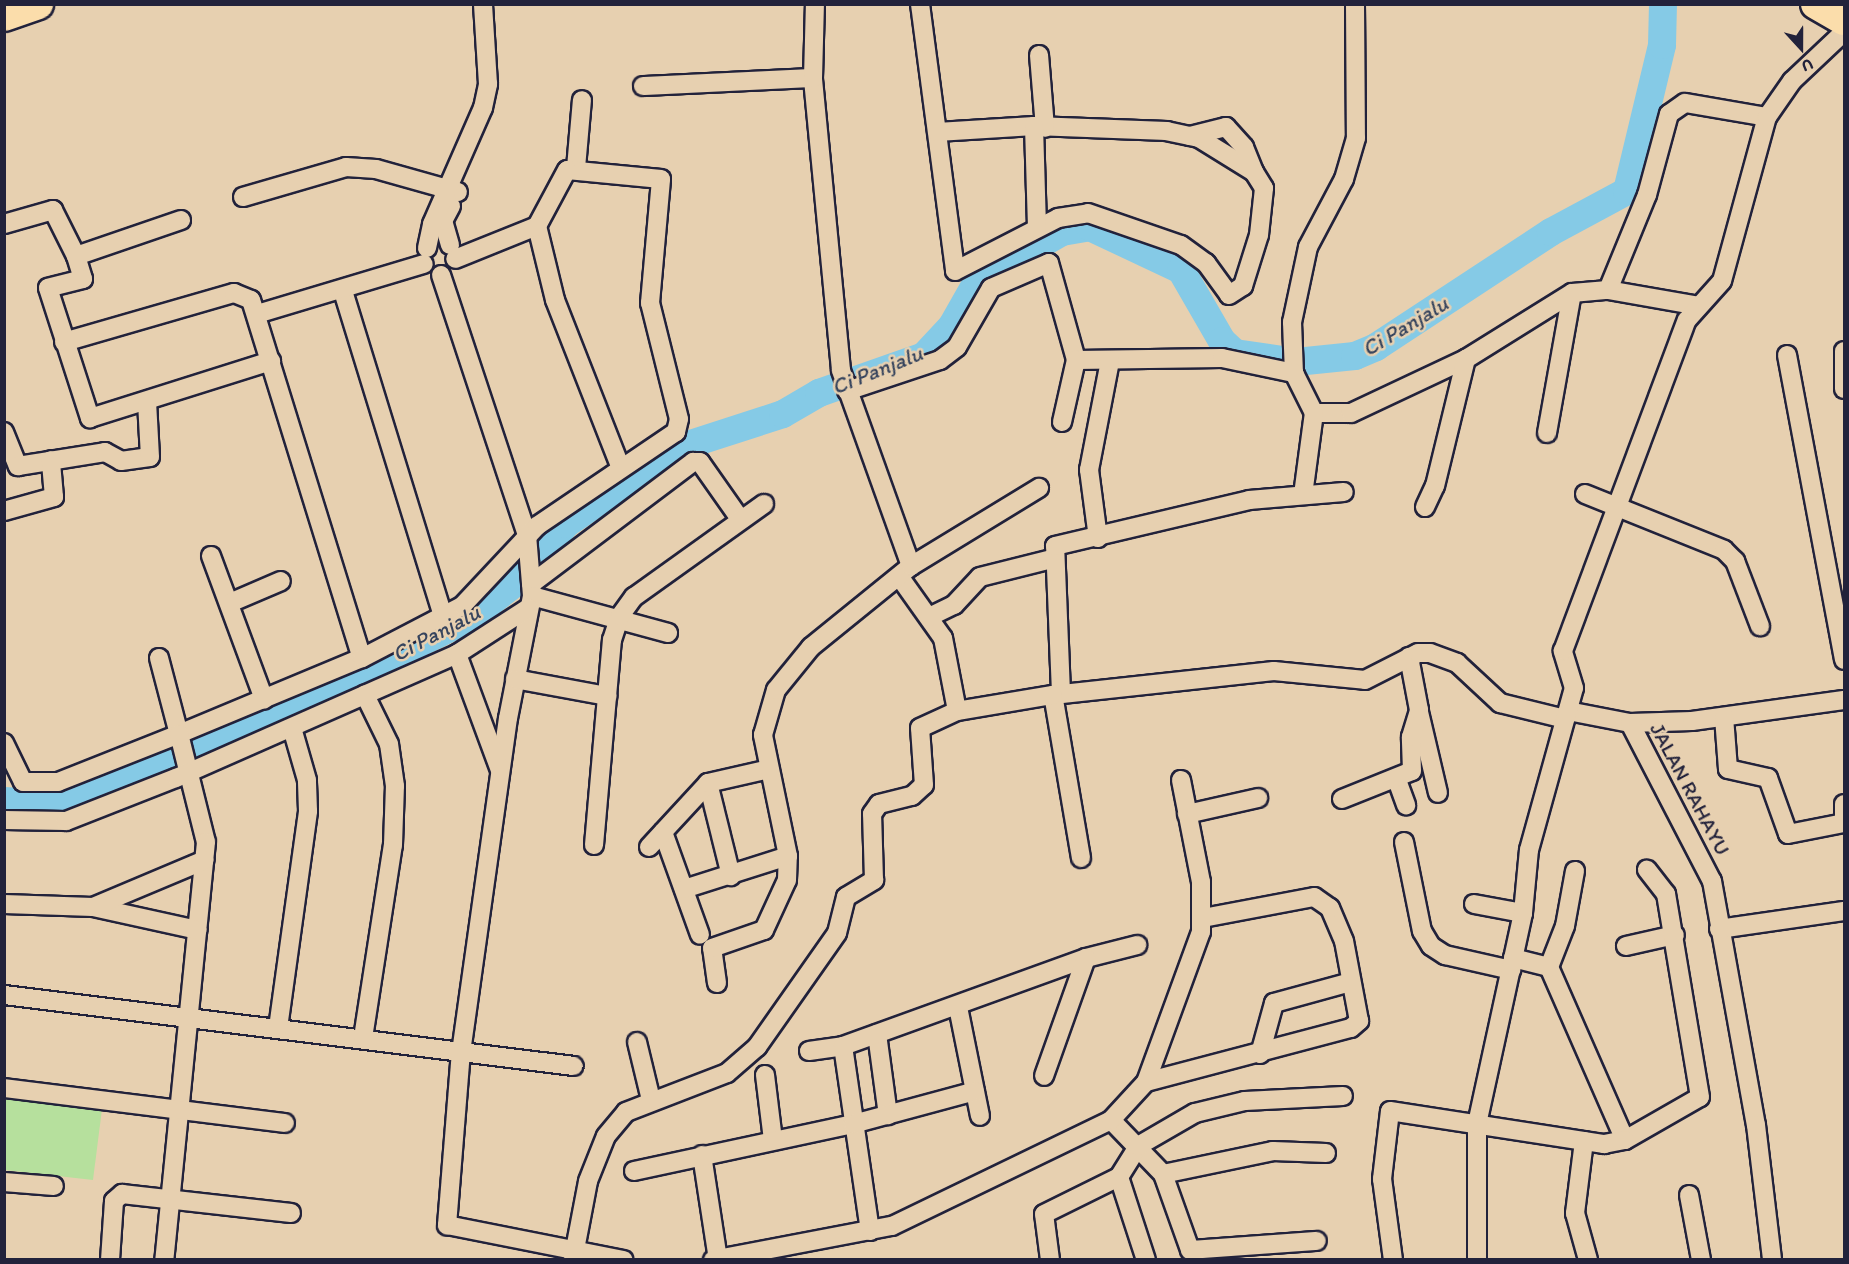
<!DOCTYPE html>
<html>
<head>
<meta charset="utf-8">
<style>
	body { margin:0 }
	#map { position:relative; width:1849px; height:1264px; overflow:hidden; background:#e7d0b0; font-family:Itim,sans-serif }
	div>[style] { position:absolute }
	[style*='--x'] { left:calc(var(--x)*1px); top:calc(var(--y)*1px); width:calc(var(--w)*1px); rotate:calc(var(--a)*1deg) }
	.green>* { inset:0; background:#b6e09d }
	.river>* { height:28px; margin:-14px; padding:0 14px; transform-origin:14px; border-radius:14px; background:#85cae6 }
	.roads { filter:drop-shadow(2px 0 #22223b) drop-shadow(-2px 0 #22223b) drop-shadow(0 2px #22223b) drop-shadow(0 -2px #22223b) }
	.minor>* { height:18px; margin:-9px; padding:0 9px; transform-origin:9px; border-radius:9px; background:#e7d0b0 }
	.trunk>* { height:30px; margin:-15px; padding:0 15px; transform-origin:15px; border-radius:15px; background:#fbddab }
	span { translate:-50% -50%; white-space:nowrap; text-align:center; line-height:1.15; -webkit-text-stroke:5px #e7d0b0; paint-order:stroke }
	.street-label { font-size:21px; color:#22223b }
	.water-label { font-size:22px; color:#36445d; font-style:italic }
	.frame { position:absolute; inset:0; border:6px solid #22223b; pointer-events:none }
	.north { position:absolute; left:1771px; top:18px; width:60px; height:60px; -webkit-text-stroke:4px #e7d0b0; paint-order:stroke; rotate:159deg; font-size:16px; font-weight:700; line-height:24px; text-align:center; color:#22223b }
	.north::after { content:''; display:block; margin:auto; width:21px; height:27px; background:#22223b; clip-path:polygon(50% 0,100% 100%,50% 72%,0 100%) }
</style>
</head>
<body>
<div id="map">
	<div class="green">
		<div style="clip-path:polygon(5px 1096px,102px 1109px,93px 1180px,5px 1170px)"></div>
	</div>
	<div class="river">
		<div style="--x:4;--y:801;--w:52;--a:3.3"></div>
		<div style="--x:56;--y:804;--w:260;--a:-22.6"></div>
		<div style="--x:296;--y:704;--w:193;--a:-26.2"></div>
		<div style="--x:469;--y:619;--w:65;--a:-38.1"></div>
		<div style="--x:520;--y:579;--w:72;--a:-50.1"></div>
		<div style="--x:566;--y:524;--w:135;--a:-34.2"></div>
		<div style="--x:678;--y:448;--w:110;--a:-17.9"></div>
		<div style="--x:783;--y:414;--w:42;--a:-30.3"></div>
		<div style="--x:819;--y:393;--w:111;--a:-19.4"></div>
		<div style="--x:924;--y:356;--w:41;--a:-47"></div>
		<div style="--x:952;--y:326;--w:53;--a:-60.5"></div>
		<div style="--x:978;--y:280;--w:97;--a:-29.7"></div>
		<div style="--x:1062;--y:232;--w:28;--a:-10"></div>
		<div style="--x:1090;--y:227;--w:101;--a:25.3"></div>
		<div style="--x:1181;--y:270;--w:82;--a:60"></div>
		<div style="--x:1222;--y:341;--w:18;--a:43"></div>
		<div style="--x:1235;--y:353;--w:62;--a:8.4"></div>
		<div style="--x:1296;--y:362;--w:59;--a:-5.8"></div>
		<div style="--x:1355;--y:356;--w:23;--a:-23"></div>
		<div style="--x:1376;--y:347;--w:209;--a:-33.3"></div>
		<div style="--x:1551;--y:232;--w:86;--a:-28.3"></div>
		<div style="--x:1627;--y:191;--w:150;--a:-76.5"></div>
		<div style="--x:1662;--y:45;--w:41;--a:-88.6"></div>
	</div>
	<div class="roads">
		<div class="minor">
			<div style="--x:920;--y:4;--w:269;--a:82.5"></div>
			<div style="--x:955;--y:271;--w:116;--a:-27.2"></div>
			<div style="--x:1058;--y:218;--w:30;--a:-9"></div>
			<div style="--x:1088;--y:213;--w:98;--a:19"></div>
			<div style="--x:1181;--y:245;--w:31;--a:36"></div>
			<div style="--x:1206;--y:263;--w:39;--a:54"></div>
			<div style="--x:1229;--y:295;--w:17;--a:-33"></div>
			<div style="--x:1243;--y:286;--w:53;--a:-72.6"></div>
			<div style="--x:1259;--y:235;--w:47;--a:-83.9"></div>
			<div style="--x:1264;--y:188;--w:19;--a:-122"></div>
			<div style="--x:1254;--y:172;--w:65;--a:-148.3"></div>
			<div style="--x:1199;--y:138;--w:33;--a:-168"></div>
			<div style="--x:1167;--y:131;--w:133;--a:-177.8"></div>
			<div style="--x:1034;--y:126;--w:97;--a:176.5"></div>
			<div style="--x:1355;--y:4;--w:134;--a:89.6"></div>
			<div style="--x:1356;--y:138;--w:43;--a:106.3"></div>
			<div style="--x:1344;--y:179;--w:77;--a:117.9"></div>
			<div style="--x:1308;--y:247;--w:77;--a:102"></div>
			<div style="--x:1292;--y:322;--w:51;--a:87.8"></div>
			<div style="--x:1294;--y:373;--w:45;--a:63.4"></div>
			<div style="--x:1314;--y:413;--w:37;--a:0"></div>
			<div style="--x:1351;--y:413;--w:127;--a:-25.2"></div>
			<div style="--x:1466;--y:359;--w:125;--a:-31.9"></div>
			<div style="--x:1572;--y:293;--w:36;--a:-5"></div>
			<div style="--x:1608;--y:290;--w:92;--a:10"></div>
			<div style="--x:1039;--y:55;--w:73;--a:85.3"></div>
			<div style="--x:643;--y:86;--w:170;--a:-2.7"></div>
			<div style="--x:1034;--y:126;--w:102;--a:88.3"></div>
			<div style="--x:1190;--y:136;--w:37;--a:-14"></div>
			<div style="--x:1226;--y:127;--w:27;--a:48"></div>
			<div style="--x:1244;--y:147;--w:27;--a:68"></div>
			<div style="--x:576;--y:168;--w:68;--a:-85"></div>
			<div style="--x:243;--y:197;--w:107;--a:-16.2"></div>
			<div style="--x:346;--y:167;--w:30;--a:4"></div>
			<div style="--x:376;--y:169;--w:85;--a:15.7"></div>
			<div style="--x:4;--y:224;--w:51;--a:-15.9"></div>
			<div style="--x:53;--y:210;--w:51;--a:63.4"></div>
			<div style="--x:76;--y:256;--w:24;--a:73"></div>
			<div style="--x:83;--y:279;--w:36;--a:166"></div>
			<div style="--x:48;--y:288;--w:137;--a:72.1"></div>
			<div style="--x:90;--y:418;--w:190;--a:-17.5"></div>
			<div style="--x:537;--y:226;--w:76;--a:76.3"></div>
			<div style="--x:555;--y:300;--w:178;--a:68.6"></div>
			<div style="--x:450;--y:245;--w:25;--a:-106"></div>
			<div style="--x:443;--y:221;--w:17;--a:-62"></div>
			<div style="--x:427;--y:248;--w:25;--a:-78"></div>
			<div style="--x:432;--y:224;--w:127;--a:-66.3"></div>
			<div style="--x:483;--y:108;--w:25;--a:-78"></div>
			<div style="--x:488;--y:84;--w:80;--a:-93.6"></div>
			<div style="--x:76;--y:256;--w:111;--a:-18.9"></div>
			<div style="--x:441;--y:275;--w:274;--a:71.7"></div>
			<div style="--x:527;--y:535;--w:61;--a:85.3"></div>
			<div style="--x:532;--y:596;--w:124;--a:101.1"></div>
			<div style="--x:508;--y:718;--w:336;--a:98"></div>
			<div style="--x:461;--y:1051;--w:175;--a:94.6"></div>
			<div style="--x:447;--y:1225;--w:180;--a:11.2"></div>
			<div style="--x:1608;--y:290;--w:103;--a:-67.7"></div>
			<div style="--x:1647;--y:195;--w:84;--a:-74.8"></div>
			<div style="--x:1669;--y:114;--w:19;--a:-35"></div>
			<div style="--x:1685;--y:103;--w:83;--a:9.7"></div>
			<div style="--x:343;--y:291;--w:341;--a:72.9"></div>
			<div style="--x:257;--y:314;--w:174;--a:-16.7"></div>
			<div style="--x:64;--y:342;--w:177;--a:-16.1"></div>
			<div style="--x:234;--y:293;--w:18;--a:22"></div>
			<div style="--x:251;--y:300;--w:375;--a:72.8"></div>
			<div style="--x:1844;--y:351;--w:38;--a:90"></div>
			<div style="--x:1787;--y:355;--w:310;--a:79.4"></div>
			<div style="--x:847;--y:391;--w:98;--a:-18.4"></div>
			<div style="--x:940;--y:360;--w:21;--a:-37"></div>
			<div style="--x:957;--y:347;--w:68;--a:-60"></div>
			<div style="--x:991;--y:288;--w:63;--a:-23.3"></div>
			<div style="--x:1049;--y:263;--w:101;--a:74.4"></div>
			<div style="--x:1076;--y:360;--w:146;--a:-0.8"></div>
			<div style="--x:1222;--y:358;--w:74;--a:11.8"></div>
			<div style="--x:1062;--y:422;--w:64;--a:-77.3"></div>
			<div style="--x:4;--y:432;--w:37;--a:68"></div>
			<div style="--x:18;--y:466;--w:88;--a:-9.1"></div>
			<div style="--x:105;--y:452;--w:18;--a:29"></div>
			<div style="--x:121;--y:461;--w:29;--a:-8"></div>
			<div style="--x:150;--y:457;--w:55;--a:-93.1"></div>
			<div style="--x:1547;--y:433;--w:142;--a:-79.9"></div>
			<div style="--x:1585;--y:494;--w:150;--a:21.9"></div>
			<div style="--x:1724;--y:550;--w:16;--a:45"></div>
			<div style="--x:1735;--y:561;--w:70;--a:69"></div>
			<div style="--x:1303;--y:495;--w:83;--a:-82.4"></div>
			<div style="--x:1425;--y:507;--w:23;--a:-65"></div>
			<div style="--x:1435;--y:486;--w:131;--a:-76.3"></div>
			<div style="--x:4;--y:511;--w:52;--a:-15.6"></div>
			<div style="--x:54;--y:497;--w:37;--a:-95"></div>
			<div style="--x:1098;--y:538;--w:69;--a:-97.5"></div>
			<div style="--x:1089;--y:470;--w:111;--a:-79.1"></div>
			<div style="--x:211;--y:556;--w:153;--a:69.7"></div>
			<div style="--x:911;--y:566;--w:150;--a:-31.4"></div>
			<div style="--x:901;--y:579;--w:72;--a:54.6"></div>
			<div style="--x:943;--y:638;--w:74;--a:79.1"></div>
			<div style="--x:531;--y:584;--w:203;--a:-37"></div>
			<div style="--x:693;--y:462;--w:7;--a:0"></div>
			<div style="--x:700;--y:462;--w:70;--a:54.9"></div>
			<div style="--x:532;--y:596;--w:141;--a:15.2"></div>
			<div style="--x:232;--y:602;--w:53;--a:-23.2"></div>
			<div style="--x:929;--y:617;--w:28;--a:-26"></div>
			<div style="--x:954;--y:605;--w:38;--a:-47"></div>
			<div style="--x:980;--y:577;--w:74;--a:-14"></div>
			<div style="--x:457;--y:654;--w:124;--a:69.7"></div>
			<div style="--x:159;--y:658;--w:79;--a:75.3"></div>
			<div style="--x:179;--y:734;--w:198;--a:-22.6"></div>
			<div style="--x:362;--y:658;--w:113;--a:-27.5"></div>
			<div style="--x:462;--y:606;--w:110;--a:-46.8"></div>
			<div style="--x:537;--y:526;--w:168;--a:-34.1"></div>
			<div style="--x:676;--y:432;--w:13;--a:-77"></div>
			<div style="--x:679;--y:419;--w:120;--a:-104"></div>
			<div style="--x:650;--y:303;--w:124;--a:-84.9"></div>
			<div style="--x:661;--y:179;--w:94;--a:-174.5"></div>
			<div style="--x:567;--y:170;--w:64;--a:118.2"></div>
			<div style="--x:537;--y:226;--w:88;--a:158.1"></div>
			<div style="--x:515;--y:679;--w:94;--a:10.5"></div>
			<div style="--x:1061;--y:693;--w:147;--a:-92.3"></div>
			<div style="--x:1055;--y:546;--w:199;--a:-13.3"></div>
			<div style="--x:1249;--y:500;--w:95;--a:-4.8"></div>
			<div style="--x:1568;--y:711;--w:63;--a:11"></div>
			<div style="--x:1630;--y:723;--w:62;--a:-1.8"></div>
			<div style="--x:1692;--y:721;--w:153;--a:-7.9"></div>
			<div style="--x:1419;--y:712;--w:83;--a:76.8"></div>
			<div style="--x:1724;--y:717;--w:52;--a:85.6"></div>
			<div style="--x:1728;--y:769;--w:41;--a:12.7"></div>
			<div style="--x:1768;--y:778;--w:59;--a:70.3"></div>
			<div style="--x:1788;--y:834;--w:57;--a:-11.1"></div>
			<div style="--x:1844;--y:823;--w:19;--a:-90"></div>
			<div style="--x:1630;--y:723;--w:178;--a:62.6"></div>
			<div style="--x:1712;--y:881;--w:248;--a:79.8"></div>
			<div style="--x:1756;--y:1125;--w:136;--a:83.2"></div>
			<div style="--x:4;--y:743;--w:43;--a:64"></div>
			<div style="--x:23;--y:782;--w:35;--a:0"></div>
			<div style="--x:58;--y:782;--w:130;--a:-21.6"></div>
			<div style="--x:179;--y:734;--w:111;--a:76"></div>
			<div style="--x:206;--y:842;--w:420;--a:95.7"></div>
			<div style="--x:1397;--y:780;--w:27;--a:70"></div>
			<div style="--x:708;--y:783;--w:96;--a:76.1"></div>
			<div style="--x:1342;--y:799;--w:75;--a:-21.8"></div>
			<div style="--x:1412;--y:771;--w:34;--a:-92"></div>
			<div style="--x:1411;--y:737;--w:28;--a:-73"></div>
			<div style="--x:1419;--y:710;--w:54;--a:-100.7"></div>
			<div style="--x:1187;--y:814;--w:73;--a:-12.7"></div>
			<div style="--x:4;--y:820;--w:62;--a:0.9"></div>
			<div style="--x:66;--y:821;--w:118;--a:-21.4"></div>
			<div style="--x:176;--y:778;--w:307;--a:-23.8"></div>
			<div style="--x:457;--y:654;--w:85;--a:-32.9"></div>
			<div style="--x:663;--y:832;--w:109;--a:70.2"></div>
			<div style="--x:1404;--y:842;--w:91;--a:78.6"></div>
			<div style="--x:1422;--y:931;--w:17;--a:59"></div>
			<div style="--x:1431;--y:946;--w:17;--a:33"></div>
			<div style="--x:1445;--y:955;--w:68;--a:12.8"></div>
			<div style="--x:594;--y:845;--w:206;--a:-85"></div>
			<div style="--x:612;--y:640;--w:25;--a:-72"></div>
			<div style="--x:620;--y:616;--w:24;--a:-54"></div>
			<div style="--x:634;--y:597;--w:160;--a:-35.6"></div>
			<div style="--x:649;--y:847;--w:87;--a:-47.3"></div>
			<div style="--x:708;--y:783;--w:63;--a:-12.9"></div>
			<div style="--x:1081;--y:858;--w:165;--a:-99.7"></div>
			<div style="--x:1053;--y:695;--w:222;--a:-6.2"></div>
			<div style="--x:1274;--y:671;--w:91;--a:5.6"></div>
			<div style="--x:1365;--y:680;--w:59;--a:-27"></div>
			<div style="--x:1418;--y:653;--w:12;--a:0"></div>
			<div style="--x:1430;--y:653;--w:29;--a:20"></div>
			<div style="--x:1457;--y:663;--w:59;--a:42.9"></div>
			<div style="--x:1500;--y:703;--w:67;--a:13.8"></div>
			<div style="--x:684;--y:889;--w:109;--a:-17.6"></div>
			<div style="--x:4;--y:904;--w:89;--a:1.9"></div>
			<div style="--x:93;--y:907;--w:107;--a:12.4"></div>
			<div style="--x:1474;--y:904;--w:50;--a:10.4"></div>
			<div style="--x:93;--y:907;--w:121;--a:-22.8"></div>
			<div style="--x:1719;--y:929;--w:126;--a:-8.2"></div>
			<div style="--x:1626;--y:946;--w:50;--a:-12.7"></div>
			<div style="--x:1086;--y:958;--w:53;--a:-14.3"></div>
			<div style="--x:1513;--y:958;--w:37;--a:14"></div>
			<div style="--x:1549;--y:967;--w:189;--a:66.3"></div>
			<div style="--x:1625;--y:1140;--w:86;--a:-29.8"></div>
			<div style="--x:1700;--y:1097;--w:206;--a:-99.5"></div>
			<div style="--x:1666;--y:894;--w:31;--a:-128"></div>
			<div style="--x:1549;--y:967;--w:44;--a:-68.7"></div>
			<div style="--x:1565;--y:926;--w:56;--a:-79.7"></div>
			<div style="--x:717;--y:983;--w:35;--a:-98"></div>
			<div style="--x:712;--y:948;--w:55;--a:-19.1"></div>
			<div style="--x:764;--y:930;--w:55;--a:-65.3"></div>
			<div style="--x:787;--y:880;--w:24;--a:-88"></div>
			<div style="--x:788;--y:856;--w:124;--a:-101.7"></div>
			<div style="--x:763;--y:735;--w:47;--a:-73.9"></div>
			<div style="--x:776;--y:690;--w:55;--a:-50.9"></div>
			<div style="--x:811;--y:647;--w:129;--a:-39"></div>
			<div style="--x:911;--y:566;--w:208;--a:-109.7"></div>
			<div style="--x:841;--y:370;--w:293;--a:-95.5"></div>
			<div style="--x:813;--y:78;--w:74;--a:-88.5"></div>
			<div style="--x:4;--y:995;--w:574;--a:7.1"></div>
			<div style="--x:958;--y:1007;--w:111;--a:78.6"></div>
			<div style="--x:278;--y:1028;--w:219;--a:-82.1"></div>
			<div style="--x:308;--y:811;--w:31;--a:-92"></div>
			<div style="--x:307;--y:780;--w:54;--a:-106.1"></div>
			<div style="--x:877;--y:1034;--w:82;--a:82.3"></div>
			<div style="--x:363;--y:1038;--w:195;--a:-81.2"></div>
			<div style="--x:393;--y:845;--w:59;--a:-88.1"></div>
			<div style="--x:395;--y:786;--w:42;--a:-98.1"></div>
			<div style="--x:389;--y:744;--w:55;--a:-116.1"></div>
			<div style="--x:637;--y:1042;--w:60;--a:76.4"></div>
			<div style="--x:843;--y:1046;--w:187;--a:81.7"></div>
			<div style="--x:809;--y:1051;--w:34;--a:-8"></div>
			<div style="--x:843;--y:1046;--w:258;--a:-19.9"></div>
			<div style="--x:1086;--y:958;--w:125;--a:109.6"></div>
			<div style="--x:1260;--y:1054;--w:53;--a:-74.6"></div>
			<div style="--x:1274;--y:1003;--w:80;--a:-15.3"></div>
			<div style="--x:765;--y:1075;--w:65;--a:83"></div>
			<div style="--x:1146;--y:1082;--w:212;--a:-14.8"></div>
			<div style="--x:1351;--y:1028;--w:11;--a:-41"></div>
			<div style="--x:1359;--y:1021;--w:81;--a:-100.6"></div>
			<div style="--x:1344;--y:941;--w:36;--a:-113"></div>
			<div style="--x:1330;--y:908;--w:19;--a:-145"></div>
			<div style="--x:1314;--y:897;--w:113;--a:169.3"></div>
			<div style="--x:4;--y:1088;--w:283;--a:7.1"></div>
			<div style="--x:1111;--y:1120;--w:75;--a:46.1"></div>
			<div style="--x:1163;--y:1174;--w:81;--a:70.4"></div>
			<div style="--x:1190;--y:1250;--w:127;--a:-4.1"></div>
			<div style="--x:1584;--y:1141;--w:73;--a:97.1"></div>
			<div style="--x:1575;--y:1213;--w:49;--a:74.5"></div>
			<div style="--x:702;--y:1155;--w:105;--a:81.3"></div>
			<div style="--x:634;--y:1171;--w:224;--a:-12.1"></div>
			<div style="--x:853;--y:1124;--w:126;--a:-15.1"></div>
			<div style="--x:1163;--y:1174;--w:112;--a:-11.8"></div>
			<div style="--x:1273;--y:1151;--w:53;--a:2.2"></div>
			<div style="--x:1119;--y:1177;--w:87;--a:72"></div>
			<div style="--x:4;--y:1182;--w:50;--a:4.6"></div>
			<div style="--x:1689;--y:1195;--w:66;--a:79.5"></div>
			<div style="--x:110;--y:1260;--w:59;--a:-86.1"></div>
			<div style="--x:114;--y:1201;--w:11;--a:-41"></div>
			<div style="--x:122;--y:1194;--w:170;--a:6.4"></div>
			<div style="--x:573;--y:1260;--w:80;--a:-79.2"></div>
			<div style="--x:588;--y:1181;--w:48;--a:-68.2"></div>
			<div style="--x:606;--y:1136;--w:31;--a:-50"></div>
			<div style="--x:626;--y:1112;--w:108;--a:-21.1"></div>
			<div style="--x:727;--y:1073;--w:40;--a:-41"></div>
			<div style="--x:757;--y:1047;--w:139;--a:-54.9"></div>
			<div style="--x:837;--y:933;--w:37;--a:-76"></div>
			<div style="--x:846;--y:897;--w:33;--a:-31"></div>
			<div style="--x:874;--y:880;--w:66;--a:-91.7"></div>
			<div style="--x:872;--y:814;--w:12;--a:-55"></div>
			<div style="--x:879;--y:804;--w:34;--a:-14"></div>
			<div style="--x:912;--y:796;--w:16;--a:-43"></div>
			<div style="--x:924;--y:785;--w:57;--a:-94"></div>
			<div style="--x:920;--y:728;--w:41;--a:-24.7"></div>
			<div style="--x:957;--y:711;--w:97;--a:-9.5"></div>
			<div style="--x:713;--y:1260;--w:182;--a:-10.8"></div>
			<div style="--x:892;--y:1226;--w:243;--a:-25.8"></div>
			<div style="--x:1111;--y:1120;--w:52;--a:-47.4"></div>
			<div style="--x:1146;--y:1082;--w:160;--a:-69.9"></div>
			<div style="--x:1201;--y:932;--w:50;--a:-90"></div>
			<div style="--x:1201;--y:882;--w:104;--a:-101.1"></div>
			<div style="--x:1050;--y:1260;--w:46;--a:-97.4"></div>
			<div style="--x:1044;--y:1214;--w:84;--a:-26.3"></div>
			<div style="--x:1119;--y:1177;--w:36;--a:-58"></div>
			<div style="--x:1138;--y:1146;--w:66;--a:-30.1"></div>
			<div style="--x:1195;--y:1113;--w:51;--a:-13.5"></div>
			<div style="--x:1245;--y:1101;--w:98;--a:-2.9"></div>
			<div style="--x:1393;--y:1260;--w:82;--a:-97.7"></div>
			<div style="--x:1382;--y:1179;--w:68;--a:-83.3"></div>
			<div style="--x:1390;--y:1111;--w:217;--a:8.8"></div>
			<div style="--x:1604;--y:1144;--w:21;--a:-11"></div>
			<div style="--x:1477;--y:1260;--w:136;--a:-90"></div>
			<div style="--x:1477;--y:1124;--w:216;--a:-77.7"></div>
			<div style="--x:1523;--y:913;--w:63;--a:-84.6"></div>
			<div style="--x:1529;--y:850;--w:168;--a:-74.5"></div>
			<div style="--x:1574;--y:688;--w:39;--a:-107"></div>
			<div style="--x:1563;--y:651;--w:353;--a:-69.5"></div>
			<div style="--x:1687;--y:320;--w:52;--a:-48.1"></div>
			<div style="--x:1722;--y:281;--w:170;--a:-74.7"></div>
			<div style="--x:1767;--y:117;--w:44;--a:-55.2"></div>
			<div style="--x:1792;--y:81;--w:71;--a:-43.3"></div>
		</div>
		<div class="trunk">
			<div style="--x:1816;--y:4;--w:32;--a:30"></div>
			<div style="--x:4;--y:16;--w:36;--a:-19"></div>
		</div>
	</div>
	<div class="street-label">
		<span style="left:1690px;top:789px;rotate:62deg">JALAN RAHAYU</span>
	</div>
	<div class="water-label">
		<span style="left:1405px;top:326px;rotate:-31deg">Ci Panjalu</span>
		<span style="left:877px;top:370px;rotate:-22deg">Ci Panjalu</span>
		<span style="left:436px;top:633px;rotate:-28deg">Ci Panjalu</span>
	</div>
	<div class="frame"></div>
	<div class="north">U</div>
</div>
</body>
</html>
